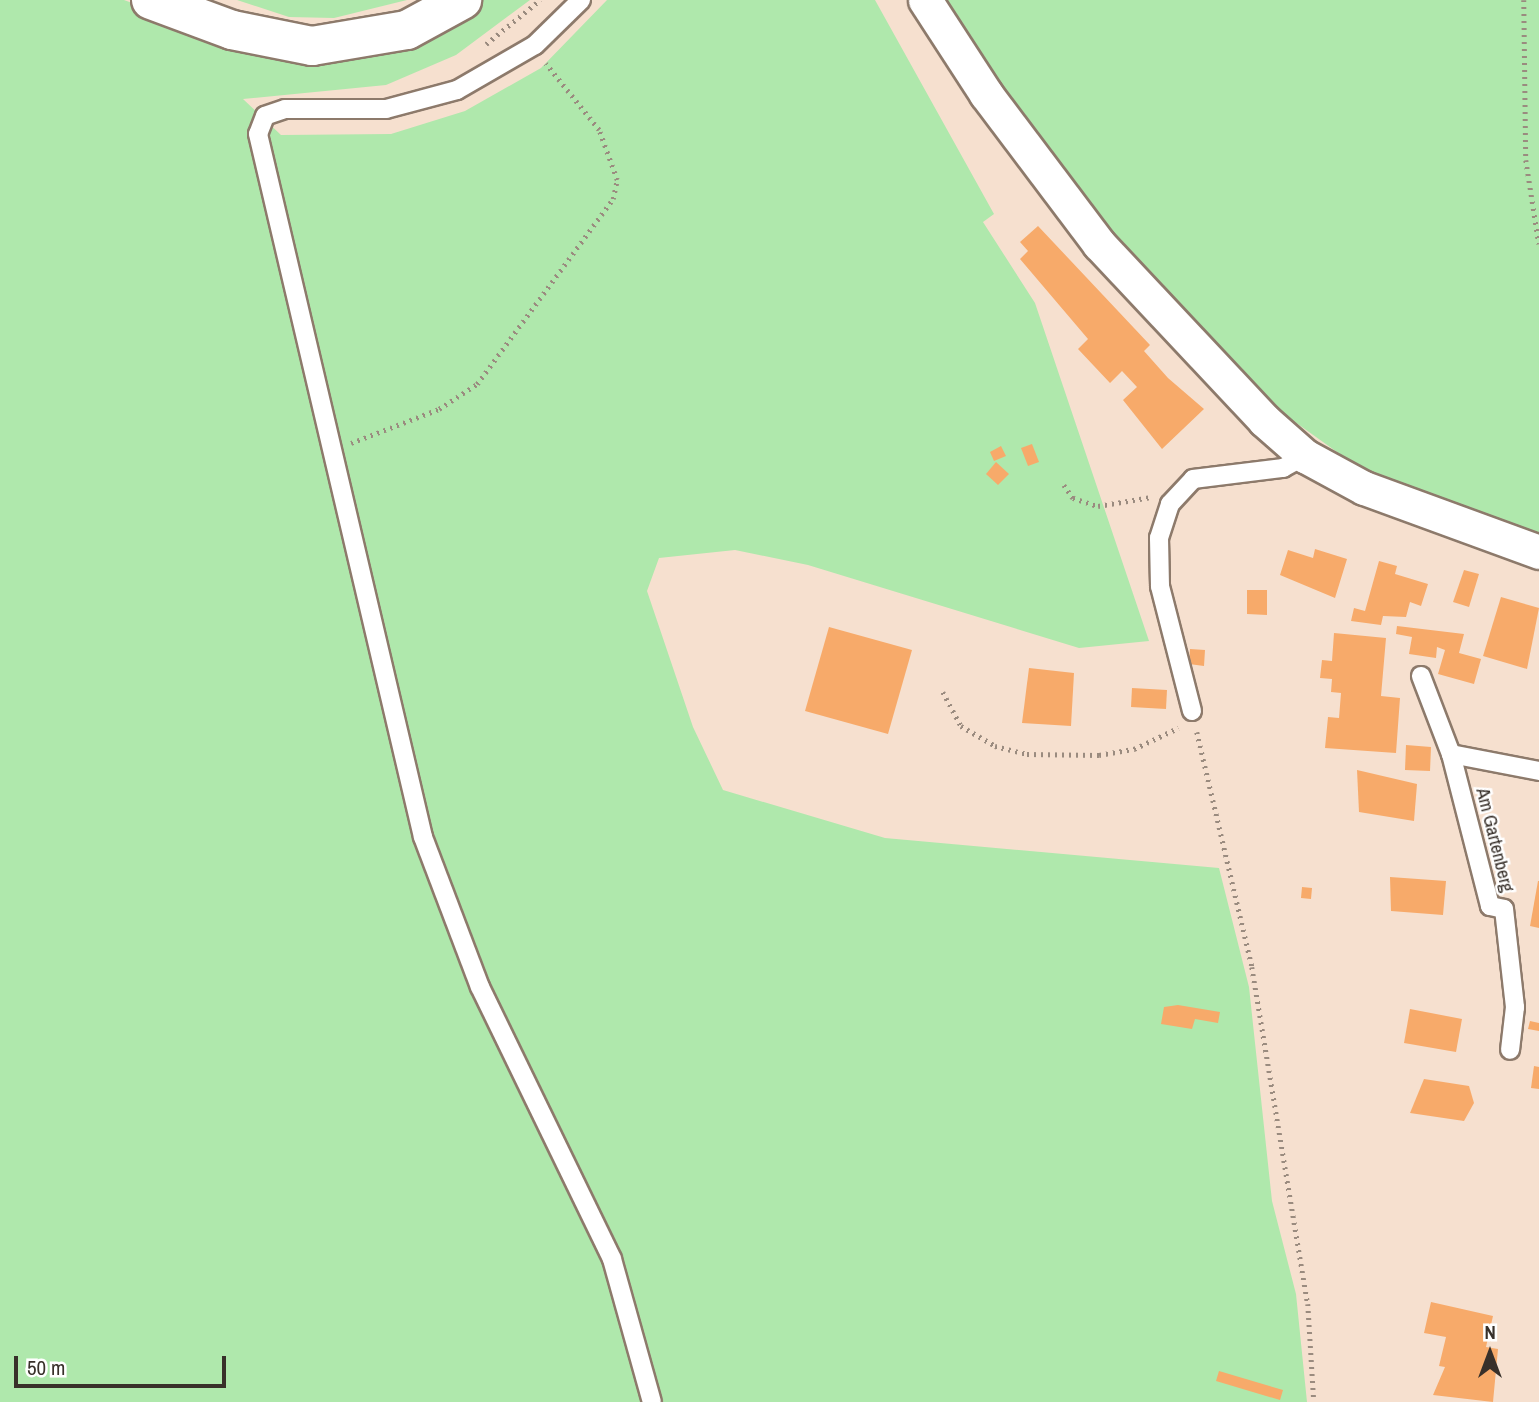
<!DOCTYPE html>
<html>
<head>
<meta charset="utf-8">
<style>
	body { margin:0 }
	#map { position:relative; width:1539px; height:1402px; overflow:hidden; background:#f6e0cf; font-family:"Archivo Narrow",sans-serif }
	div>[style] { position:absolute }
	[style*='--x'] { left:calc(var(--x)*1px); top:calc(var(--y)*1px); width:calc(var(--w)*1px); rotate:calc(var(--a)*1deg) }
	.green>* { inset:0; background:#afe8ac }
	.building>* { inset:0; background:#f7aa6a }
	.path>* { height:4.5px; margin-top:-2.25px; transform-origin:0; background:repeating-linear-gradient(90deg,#9a8b7f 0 2px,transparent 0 7px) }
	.roads { filter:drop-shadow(2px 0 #8d7a6b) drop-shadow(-2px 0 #8d7a6b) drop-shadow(0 2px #8d7a6b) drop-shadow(0 -2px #8d7a6b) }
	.lane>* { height:18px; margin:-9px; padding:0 9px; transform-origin:9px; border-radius:9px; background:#fff }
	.street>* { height:33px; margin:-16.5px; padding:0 16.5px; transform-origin:16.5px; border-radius:16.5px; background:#fff }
	.highway>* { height:38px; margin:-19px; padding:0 19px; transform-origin:19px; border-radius:19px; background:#fff }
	span { translate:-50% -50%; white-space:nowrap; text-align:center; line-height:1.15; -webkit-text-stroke:5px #fff; paint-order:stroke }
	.street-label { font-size:19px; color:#38302a }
	.north { position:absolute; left:1455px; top:1318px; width:70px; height:70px; -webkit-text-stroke:5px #fff; paint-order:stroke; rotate:0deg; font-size:19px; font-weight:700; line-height:28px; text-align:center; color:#38302a }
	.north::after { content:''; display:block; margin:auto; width:24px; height:32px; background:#38302a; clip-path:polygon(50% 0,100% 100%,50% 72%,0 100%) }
	.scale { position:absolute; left:14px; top:1356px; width:212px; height:32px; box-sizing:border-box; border:4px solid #38302a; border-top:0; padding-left:9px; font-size:21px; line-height:24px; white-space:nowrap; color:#38302a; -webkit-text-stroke:5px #fff; paint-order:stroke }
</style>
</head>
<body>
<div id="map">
	<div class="green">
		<div style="clip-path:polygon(0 0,124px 0,233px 40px,478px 0,530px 0,456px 55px,386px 85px,243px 99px,281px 135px,391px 134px,465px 111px,541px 68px,607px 0,875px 0,994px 214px,983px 222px,1035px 303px,1149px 641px,1079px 648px,808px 565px,735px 550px,659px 558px,647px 591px,693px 727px,723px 790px,885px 838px,1219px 868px,1249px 987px,1272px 1201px,1296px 1294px,1307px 1402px,0 1402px)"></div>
		<div style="clip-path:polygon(237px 0,407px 0,334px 18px,289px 17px)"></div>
		<div style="clip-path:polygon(940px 0,1539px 0,1539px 539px,1372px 477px,1274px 407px,1063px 177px)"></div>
	</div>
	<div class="building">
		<div style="clip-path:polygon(1038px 226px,1150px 345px,1144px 351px,1168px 378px,1204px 409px,1162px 449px,1123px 400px,1137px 387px,1122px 371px,1110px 383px,1078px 349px,1088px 339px,1020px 259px,1028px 251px,1020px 242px)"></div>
		<div style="clip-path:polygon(1032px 444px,1039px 462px,1028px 466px,1021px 448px)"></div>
		<div style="clip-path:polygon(1001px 446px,1006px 456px,994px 461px,990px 452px)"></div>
		<div style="clip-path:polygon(996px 462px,1009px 474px,998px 485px,986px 474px)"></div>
		<div style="clip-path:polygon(1315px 549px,1347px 559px,1335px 598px,1280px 575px,1288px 550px,1313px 558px)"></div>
		<div style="clip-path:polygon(1379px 561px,1397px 566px,1395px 574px,1428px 584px,1421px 606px,1410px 602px,1406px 617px,1383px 616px,1381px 625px,1351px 621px,1354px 608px,1365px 611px)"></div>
		<div style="clip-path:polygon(1464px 570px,1479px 574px,1469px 607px,1453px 602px)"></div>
		<div style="clip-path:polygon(1247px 590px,1267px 590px,1267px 615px,1247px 614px)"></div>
		<div style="clip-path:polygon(1501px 597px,1539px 608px,1527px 669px,1483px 656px)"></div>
		<div style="clip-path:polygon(1397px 626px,1464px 634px,1459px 653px,1481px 659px,1474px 684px,1438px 674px,1445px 650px,1437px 647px,1436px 658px,1409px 654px,1412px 637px,1396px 634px)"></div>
		<div style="clip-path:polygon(829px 627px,912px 650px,888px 734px,805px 711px)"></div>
		<div style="clip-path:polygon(1334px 633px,1386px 638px,1381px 696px,1400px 698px,1396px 753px,1325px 748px,1328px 717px,1339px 718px,1341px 693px,1331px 692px,1332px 679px,1320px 678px,1322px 660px,1332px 661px)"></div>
		<div style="clip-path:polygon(1190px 649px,1205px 650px,1204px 666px,1189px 664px)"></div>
		<div style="clip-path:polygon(1029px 668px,1074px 673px,1071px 726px,1022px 723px)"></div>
		<div style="clip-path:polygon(1132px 688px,1167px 690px,1166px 709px,1131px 707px)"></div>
		<div style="clip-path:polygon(1406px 745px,1431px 747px,1430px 771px,1405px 770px)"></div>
		<div style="clip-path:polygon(1357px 770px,1417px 784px,1414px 821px,1359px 812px)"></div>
		<div style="clip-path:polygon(1390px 877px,1446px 881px,1443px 915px,1391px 911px)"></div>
		<div style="clip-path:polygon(1538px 881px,1539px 881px,1539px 928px,1530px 926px)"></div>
		<div style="clip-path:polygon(1302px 887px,1312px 888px,1311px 899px,1301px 898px)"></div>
		<div style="clip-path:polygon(1178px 1005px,1220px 1012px,1218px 1023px,1195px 1019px,1192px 1029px,1161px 1024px,1164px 1007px)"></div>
		<div style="clip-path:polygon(1410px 1009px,1462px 1019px,1456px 1052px,1404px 1043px)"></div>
		<div style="clip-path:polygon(1530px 1021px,1539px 1023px,1539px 1031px,1528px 1029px)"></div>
		<div style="clip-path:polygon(1534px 1066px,1539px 1067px,1539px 1089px,1531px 1088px)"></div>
		<div style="clip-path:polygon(1424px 1079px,1469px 1086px,1474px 1103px,1464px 1121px,1410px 1113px)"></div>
		<div style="clip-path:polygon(1431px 1302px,1493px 1316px,1486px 1347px,1498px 1349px,1493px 1402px,1433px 1395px,1445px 1367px,1439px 1366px,1446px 1337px,1424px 1333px)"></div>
		<div style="clip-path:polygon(1219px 1371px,1283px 1390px,1280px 1400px,1216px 1381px)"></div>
	</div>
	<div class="path">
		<div style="--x:1524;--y:0;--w:160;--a:89.3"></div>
		<div style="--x:1526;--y:160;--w:85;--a:81.2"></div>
		<div style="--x:486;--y:44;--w:70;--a:-39.2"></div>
		<div style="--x:351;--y:443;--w:94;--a:-21.1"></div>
		<div style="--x:439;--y:409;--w:45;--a:-33.3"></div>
		<div style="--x:477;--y:384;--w:230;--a:-53.7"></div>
		<div style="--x:613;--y:199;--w:19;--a:-78"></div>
		<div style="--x:617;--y:180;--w:53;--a:-109.8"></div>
		<div style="--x:599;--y:130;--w:85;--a:-128.8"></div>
		<div style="--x:1064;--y:485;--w:16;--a:55"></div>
		<div style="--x:1073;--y:498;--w:26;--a:18"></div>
		<div style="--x:1098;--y:506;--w:54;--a:-9.6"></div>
		<div style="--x:943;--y:692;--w:38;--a:62"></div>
		<div style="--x:961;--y:726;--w:39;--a:30"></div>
		<div style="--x:995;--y:746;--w:33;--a:14"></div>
		<div style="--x:1027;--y:754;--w:72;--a:0.8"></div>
		<div style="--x:1099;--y:755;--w:36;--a:-10"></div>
		<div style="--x:1134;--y:749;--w:49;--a:-25.5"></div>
		<div style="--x:1197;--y:732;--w:241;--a:76.8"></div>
		<div style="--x:1252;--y:967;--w:342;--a:80.6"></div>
		<div style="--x:1308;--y:1304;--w:98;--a:86.5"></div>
	</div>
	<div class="roads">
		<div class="lane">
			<div style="--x:581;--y:0;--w:64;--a:135.6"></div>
			<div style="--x:535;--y:45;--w:90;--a:150"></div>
			<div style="--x:457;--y:90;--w:73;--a:165"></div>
			<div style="--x:386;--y:109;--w:101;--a:180"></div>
			<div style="--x:285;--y:109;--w:21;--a:161"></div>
			<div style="--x:265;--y:116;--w:19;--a:111"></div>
			<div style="--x:258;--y:134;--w:722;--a:76.79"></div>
			<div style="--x:423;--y:837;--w:160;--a:69.2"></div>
			<div style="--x:480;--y:987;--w:302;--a:64.1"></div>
			<div style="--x:612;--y:1259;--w:148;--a:74.4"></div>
			<div style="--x:1421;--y:676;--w:84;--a:69"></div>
			<div style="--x:1451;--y:754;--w:157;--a:75.6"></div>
			<div style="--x:1490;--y:906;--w:14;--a:12"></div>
			<div style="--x:1504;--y:909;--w:99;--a:83.6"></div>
			<div style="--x:1515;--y:1007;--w:43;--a:96.6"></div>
			<div style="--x:1192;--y:711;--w:129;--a:-104.4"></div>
			<div style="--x:1160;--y:586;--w:48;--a:-91.2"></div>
			<div style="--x:1159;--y:538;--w:36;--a:-72"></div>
			<div style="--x:1170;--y:504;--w:34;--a:-47"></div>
			<div style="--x:1193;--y:479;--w:91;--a:-7"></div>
			<div style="--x:1283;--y:468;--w:25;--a:-29"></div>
			<div style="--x:1451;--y:754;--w:90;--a:10.9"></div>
		</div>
		<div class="street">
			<div style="--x:925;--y:0;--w:112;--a:57"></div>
			<div style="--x:986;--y:94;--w:188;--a:53"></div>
			<div style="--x:1099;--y:244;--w:241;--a:46.8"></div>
			<div style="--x:1264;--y:420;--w:55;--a:41.3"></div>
			<div style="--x:1305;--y:456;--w:67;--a:28.5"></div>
			<div style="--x:1364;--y:488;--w:186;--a:20.1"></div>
		</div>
		<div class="highway">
			<div style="--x:151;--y:0;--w:86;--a:20.3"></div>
			<div style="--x:232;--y:30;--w:82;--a:11.3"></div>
			<div style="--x:312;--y:46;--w:96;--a:-9.6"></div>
			<div style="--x:407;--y:30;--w:63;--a:-28.6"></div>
		</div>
	</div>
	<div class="street-label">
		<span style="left:1495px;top:840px;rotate:76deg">Am Gartenberg</span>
	</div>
	<div class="north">N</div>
	<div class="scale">50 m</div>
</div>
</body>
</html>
